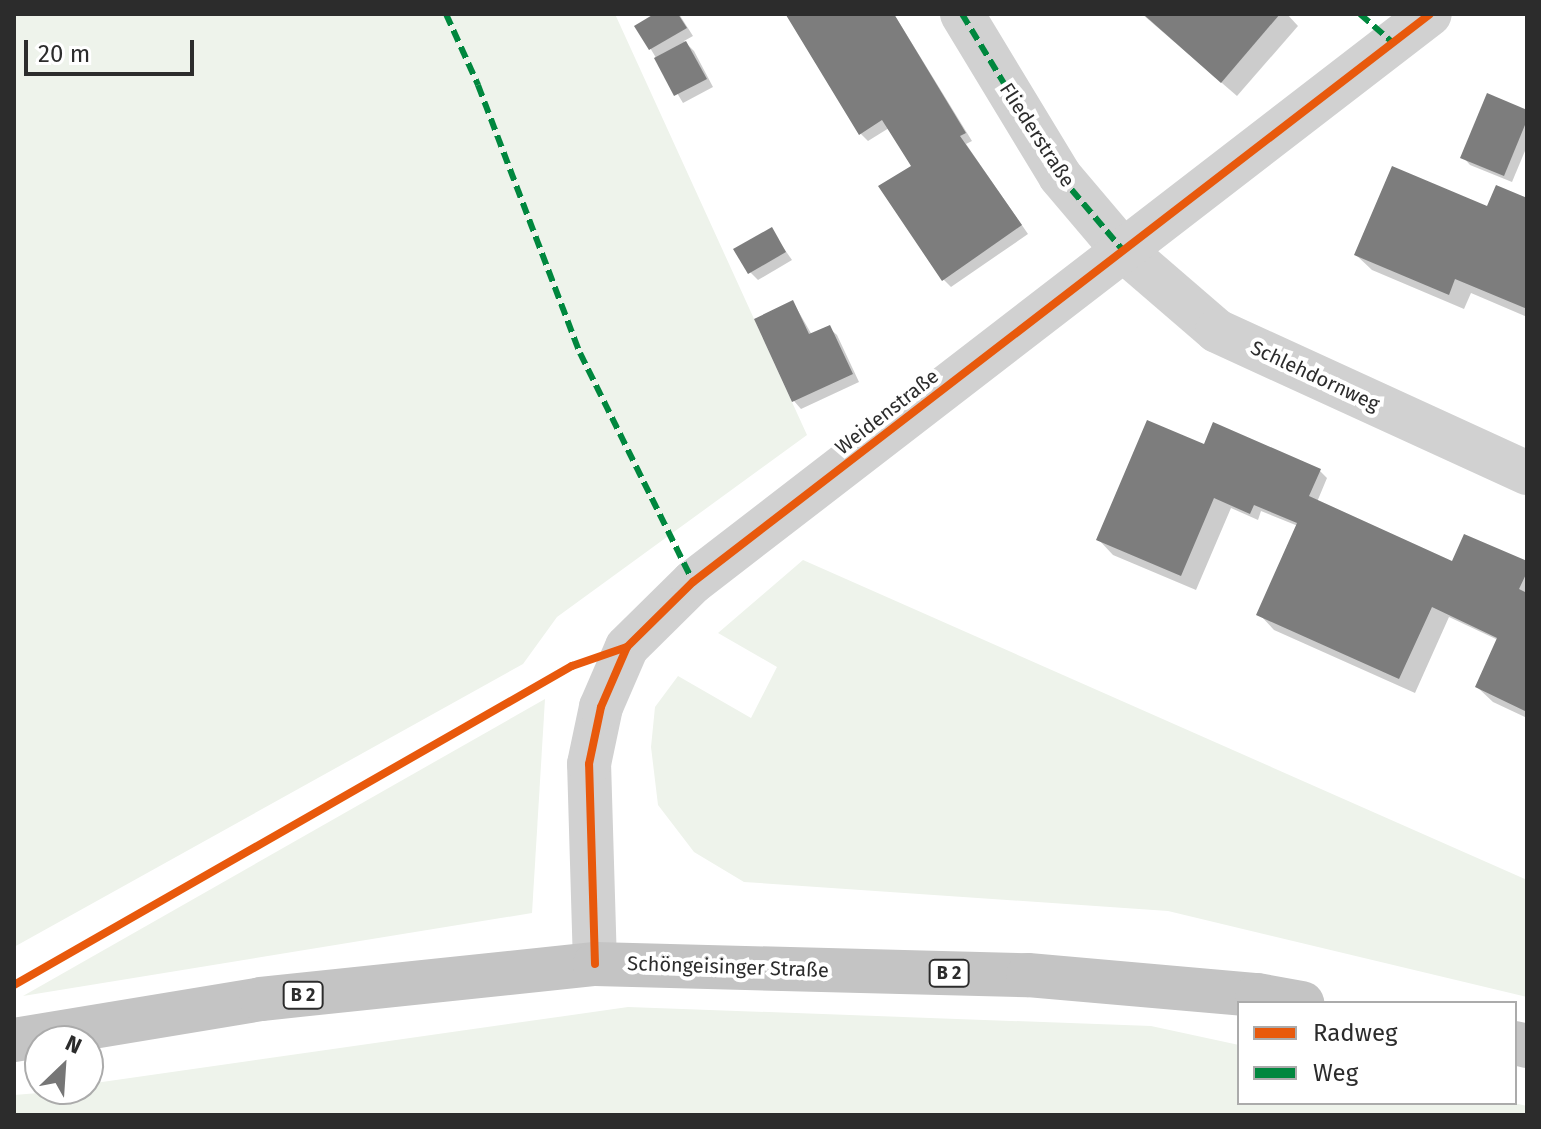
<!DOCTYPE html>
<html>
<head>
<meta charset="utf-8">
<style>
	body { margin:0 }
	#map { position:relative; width:1541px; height:1129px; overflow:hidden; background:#fff; font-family:"Fira Sans",sans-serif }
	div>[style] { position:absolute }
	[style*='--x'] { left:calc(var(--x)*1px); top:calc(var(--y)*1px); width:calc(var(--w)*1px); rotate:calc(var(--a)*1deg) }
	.green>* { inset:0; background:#eef3eb }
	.shadow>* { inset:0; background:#0003 }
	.building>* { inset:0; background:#7d7d7d }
	.minor>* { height:44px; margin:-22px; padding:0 22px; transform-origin:22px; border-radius:22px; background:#d1d1d1 }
	.primary>* { height:44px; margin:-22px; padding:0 22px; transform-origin:22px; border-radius:22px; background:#c4c4c4 }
	.quiet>* { height:6px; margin-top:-3px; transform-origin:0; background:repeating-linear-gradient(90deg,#00873e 0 12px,transparent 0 18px) }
	.cycleway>* { height:8px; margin:-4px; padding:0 4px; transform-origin:4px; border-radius:4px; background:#e8590c }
	span { translate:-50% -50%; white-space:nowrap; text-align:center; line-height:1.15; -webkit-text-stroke:8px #fff; paint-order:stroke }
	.shield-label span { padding:2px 6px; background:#fff; border:2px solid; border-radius:6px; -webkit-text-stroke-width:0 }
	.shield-label { font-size:18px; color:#2c2c2c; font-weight:700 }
	.street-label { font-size:20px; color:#2c2c2c }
	.frame { position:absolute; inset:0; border:16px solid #2c2c2c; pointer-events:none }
	.legend { position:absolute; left:1237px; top:1001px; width:280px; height:104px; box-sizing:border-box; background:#fff; border:2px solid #ababab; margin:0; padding:10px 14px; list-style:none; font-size:24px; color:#2c2c2c }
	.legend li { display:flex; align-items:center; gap:16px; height:40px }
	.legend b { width:40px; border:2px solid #ababab }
	.north { position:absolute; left:24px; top:1025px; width:80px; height:80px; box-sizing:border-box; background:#fff; border:2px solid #ababab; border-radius:50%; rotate:25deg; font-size:22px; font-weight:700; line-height:32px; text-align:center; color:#2c2c2c }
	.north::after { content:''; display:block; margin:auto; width:28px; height:36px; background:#767676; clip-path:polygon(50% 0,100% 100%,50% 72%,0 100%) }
	.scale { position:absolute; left:24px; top:40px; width:170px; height:36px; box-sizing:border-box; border:4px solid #2c2c2c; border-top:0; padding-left:10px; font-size:24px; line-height:28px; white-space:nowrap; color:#2c2c2c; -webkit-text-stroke:6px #fff; paint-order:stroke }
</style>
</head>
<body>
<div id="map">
	<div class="green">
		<div style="clip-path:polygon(14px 14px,615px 14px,807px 435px,557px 617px,523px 664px,14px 947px)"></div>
		<div style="clip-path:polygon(803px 560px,1527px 880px,1527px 997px,1168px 911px,744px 882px,694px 852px,658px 805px,651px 747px,655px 707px,678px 676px,751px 718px,777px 667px,718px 633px)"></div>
		<div style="clip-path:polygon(545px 699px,532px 913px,23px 996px)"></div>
		<div style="clip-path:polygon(628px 1007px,1151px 1026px,1239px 1045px,1239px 1103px,1514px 1103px,1527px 1106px,1527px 1115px,14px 1115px,14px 1095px,88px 1089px,88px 1084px)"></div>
	</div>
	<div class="shadow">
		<div style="clip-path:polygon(658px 14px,679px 14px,693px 36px,684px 41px,694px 51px,713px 87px,683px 103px,637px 26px)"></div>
		<div style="clip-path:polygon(792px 14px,894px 14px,972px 141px,966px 144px,1028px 234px,951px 287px,943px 279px,914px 167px,889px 128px,868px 141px,861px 134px,789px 16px)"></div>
		<div style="clip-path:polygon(1142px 14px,1287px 14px,1298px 26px,1237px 96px)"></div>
		<div style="clip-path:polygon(1527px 112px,1527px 146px,1512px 182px,1470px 165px,1463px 157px)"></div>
		<div style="clip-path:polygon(1527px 200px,1527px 317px,1471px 293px,1464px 309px,1372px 270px,1356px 255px)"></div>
		<div style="clip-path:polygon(771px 230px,792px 260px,758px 280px,750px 272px)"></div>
		<div style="clip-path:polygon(793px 302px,812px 335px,829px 328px,837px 335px,859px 382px,801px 409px,794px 401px,756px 320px)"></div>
		<div style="clip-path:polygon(1205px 447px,1320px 471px,1327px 478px,1317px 502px,1451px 563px,1527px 563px,1527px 718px,1493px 702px,1477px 687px,1498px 640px,1449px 617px,1415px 693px,1274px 630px,1259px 614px,1298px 526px,1261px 511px,1258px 520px,1231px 508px,1196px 590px,1113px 555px,1098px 539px)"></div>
	</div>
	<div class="building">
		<div style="clip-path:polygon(654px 14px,678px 14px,687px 28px,649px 50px,634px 26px)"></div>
		<div style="clip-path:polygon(894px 14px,966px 133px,960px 136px,1022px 225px,942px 281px,878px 186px,911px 166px,882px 120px,859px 135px,786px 15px)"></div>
		<div style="clip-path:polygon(1143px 14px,1280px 14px,1221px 83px)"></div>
		<div style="clip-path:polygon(686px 41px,707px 79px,674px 96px,654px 58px)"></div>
		<div style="clip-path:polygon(1487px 93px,1527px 110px,1527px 120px,1504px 176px,1460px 158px)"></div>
		<div style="clip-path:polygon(1392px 166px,1487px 206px,1496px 185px,1527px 198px,1527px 309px,1455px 279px,1449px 295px,1354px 255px)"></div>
		<div style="clip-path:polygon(772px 227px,786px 252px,748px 274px,733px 249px)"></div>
		<div style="clip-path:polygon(793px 300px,809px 334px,830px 325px,853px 374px,792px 402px,754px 319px)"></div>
		<div style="clip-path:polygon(1147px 420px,1204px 444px,1213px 422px,1321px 469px,1309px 496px,1452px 561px,1464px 534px,1527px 561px,1527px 572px,1519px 589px,1527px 593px,1527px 712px,1475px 687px,1497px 638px,1432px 607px,1399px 679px,1256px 615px,1297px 523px,1254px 505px,1250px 514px,1214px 498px,1181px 576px,1096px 540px)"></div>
	</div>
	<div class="minor">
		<div style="--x:962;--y:14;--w:189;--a:58.8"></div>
		<div style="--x:1060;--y:176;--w:96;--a:49.7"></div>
		<div style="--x:1122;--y:249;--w:125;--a:40.8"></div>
		<div style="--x:1217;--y:331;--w:341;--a:24.6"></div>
		<div style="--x:595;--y:964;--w:200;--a:-91.7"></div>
		<div style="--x:589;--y:764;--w:58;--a:-78.1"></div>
		<div style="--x:601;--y:707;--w:65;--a:-66.6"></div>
		<div style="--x:627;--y:647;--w:93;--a:-44.6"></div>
		<div style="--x:693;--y:582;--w:930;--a:-37.62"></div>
	</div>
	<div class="primary">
		<div style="--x:14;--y:1040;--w:250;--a:-9.4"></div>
		<div style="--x:261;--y:999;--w:336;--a:-6"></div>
		<div style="--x:595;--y:964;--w:433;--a:1.5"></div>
		<div style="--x:1028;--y:975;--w:230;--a:5"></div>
		<div style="--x:1257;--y:995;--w:46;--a:10.1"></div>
		<div style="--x:1515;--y:1043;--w:12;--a:14"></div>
	</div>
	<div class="quiet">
		<div style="--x:446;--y:14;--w:78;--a:65.7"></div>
		<div style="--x:478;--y:85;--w:287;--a:69.2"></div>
		<div style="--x:580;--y:353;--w:255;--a:63.7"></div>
		<div style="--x:962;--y:14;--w:189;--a:58.8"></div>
		<div style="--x:1060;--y:176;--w:96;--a:49.7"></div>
		<div style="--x:1360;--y:14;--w:43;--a:41.2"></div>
	</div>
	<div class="cycleway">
		<div style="--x:595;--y:964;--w:200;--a:-91.7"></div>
		<div style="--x:589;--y:764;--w:58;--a:-78.1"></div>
		<div style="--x:601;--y:707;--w:65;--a:-66.6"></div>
		<div style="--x:627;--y:647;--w:93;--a:-44.6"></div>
		<div style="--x:693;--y:582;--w:930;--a:-37.62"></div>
		<div style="--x:14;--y:985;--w:643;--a:-29.76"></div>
		<div style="--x:572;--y:666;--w:58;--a:-19.1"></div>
	</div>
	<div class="shield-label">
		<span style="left:949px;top:973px">B 2</span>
		<span style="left:303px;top:995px">B 2</span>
	</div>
	<div class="street-label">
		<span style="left:1037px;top:135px;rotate:57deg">Fliederstraße</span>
		<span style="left:1315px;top:376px;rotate:25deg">Schlehdornweg</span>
		<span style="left:887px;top:412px;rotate:-38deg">Weidenstraße</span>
		<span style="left:728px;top:967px;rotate:2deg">Schöngeisinger Straße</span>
	</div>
	<div class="frame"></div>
	<ul class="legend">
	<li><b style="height:10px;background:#e8590c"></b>Radweg</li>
	<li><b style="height:10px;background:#00873e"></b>Weg</li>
	</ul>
	<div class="north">N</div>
	<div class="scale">20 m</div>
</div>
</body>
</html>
